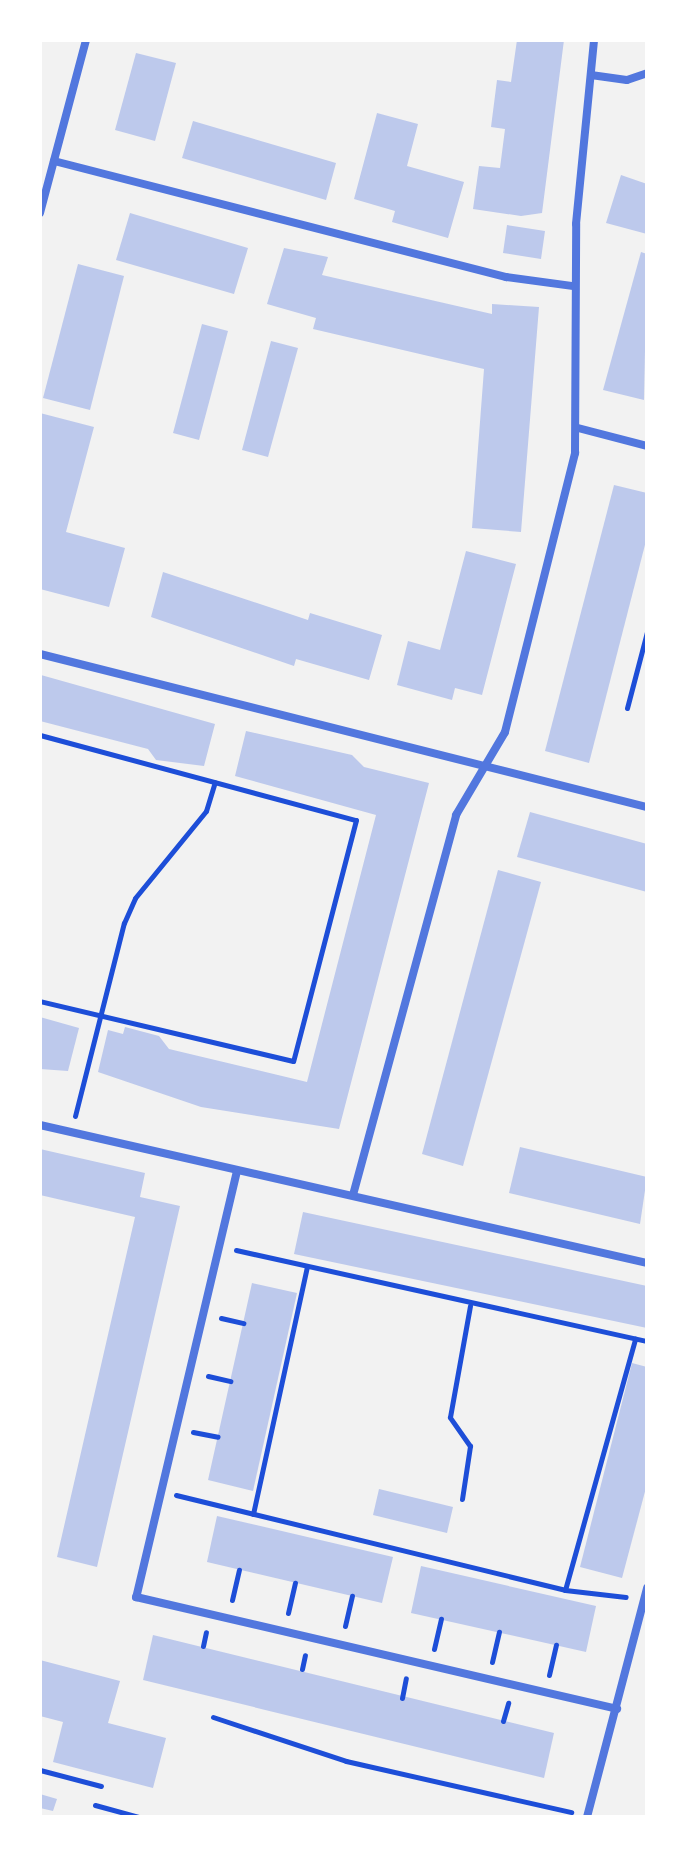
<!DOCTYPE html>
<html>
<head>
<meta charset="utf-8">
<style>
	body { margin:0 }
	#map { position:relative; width:687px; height:1857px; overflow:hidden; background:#f2f2f2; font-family:"Source Sans 3",sans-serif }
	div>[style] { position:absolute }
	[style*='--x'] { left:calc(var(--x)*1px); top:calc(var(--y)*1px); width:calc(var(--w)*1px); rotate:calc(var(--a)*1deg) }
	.building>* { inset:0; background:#bdc9ec }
	.path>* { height:5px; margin:-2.5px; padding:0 2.5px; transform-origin:2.5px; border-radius:2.5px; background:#1d4ed8 }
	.minor>* { height:8px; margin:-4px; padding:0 4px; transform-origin:4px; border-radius:4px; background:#5277de }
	span { translate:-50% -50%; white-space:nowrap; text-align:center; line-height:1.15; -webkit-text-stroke:7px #fff; paint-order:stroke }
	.frame { position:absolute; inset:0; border:42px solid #fff; pointer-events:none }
</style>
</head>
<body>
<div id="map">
	<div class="building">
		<div style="clip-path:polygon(517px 40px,564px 40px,542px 213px,521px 216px,473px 209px,479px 166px,500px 168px,505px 129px,491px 127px,497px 80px,511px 82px)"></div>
		<div style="clip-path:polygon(136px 53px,176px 63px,155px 141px,115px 130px)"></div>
		<div style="clip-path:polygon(377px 113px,418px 124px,407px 166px,464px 182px,448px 238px,392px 222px,395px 211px,354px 199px)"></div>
		<div style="clip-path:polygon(193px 121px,336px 163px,326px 200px,182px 158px)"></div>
		<div style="clip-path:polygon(621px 175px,647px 184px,647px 234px,606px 223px)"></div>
		<div style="clip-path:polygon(130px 213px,248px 248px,234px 294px,116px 260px)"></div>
		<div style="clip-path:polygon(507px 225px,545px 231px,541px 259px,503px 253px)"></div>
		<div style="clip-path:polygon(284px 248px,328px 257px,322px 275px,492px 314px,492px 304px,539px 307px,521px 532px,472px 528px,484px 369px,313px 329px,316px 318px,267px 304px)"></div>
		<div style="clip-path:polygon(641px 252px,647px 254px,644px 400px,603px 390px)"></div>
		<div style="clip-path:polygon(78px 264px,124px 276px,90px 410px,43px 398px)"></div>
		<div style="clip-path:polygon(202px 324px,228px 331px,199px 440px,173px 433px)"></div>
		<div style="clip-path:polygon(271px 341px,298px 348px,268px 457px,242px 450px)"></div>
		<div style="clip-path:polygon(40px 413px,94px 427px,66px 532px,125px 548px,109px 607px,40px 589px)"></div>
		<div style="clip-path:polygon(614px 485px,647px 493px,647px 537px,589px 763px,545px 751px)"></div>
		<div style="clip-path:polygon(466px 551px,516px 564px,482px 695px,455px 688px,452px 700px,397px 685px,408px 641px,440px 650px)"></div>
		<div style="clip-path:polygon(163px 572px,308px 620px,310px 613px,382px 635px,369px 680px,296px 659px,294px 666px,151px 617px)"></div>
		<div style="clip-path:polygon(41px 675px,215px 724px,204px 766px,156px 760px,148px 749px,40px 721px)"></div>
		<div style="clip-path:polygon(246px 731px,352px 755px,364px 767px,429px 783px,339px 1129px,201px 1107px,98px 1072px,108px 1030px,123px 1034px,125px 1027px,159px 1036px,169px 1049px,307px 1082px,376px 815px,235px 776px)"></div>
		<div style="clip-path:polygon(530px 812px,647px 844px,647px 892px,517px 857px)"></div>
		<div style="clip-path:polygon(498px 870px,541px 882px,463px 1166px,422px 1154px)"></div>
		<div style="clip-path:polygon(40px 1017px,79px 1028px,68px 1071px,40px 1069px)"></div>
		<div style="clip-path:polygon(520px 1147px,647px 1177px,640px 1224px,509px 1193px)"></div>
		<div style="clip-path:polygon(40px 1149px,145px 1173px,140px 1197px,180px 1206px,97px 1567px,57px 1557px,135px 1217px,40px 1195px)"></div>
		<div style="clip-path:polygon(303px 1212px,647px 1286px,647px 1328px,294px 1254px)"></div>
		<div style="clip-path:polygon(252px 1283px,297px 1293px,253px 1491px,208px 1480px)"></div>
		<div style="clip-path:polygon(632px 1363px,647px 1367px,647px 1484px,622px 1578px,580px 1567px)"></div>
		<div style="clip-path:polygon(379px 1489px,453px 1507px,447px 1533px,373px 1515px)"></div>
		<div style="clip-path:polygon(217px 1516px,393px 1557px,382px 1603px,207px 1562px)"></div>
		<div style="clip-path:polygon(421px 1566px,596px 1606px,586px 1652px,411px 1613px)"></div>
		<div style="clip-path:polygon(153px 1635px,554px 1733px,544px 1778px,143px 1680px)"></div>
		<div style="clip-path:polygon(40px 1660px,120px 1681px,108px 1723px,166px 1738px,153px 1788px,53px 1762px,63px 1722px,40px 1716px)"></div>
		<div style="clip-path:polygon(40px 1794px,57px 1799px,53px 1811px,40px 1808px)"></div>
	</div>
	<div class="path">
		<div style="--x:627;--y:708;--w:79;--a:-75.3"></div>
		<div style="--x:40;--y:735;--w:327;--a:15.1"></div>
		<div style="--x:356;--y:820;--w:249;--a:104.6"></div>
		<div style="--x:293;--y:1061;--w:260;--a:-166.7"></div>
		<div style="--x:75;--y:1116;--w:199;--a:-75.8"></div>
		<div style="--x:124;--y:923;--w:27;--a:-66"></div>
		<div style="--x:135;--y:898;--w:112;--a:-50.8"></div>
		<div style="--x:206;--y:811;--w:30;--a:-73"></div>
		<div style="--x:236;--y:1250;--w:421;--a:12.5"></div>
		<div style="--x:221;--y:1318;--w:23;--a:13"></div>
		<div style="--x:208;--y:1376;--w:23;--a:13"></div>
		<div style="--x:193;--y:1432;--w:25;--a:11"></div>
		<div style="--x:176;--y:1495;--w:400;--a:13.7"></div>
		<div style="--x:565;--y:1590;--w:61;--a:6.5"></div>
		<div style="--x:462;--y:1499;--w:54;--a:-81.4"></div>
		<div style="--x:470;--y:1446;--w:35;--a:-125"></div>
		<div style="--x:450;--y:1417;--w:113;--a:-79.8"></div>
		<div style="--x:253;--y:1514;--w:253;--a:-77.7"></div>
		<div style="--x:565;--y:1590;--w:261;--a:-74.4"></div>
		<div style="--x:232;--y:1600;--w:31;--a:-77"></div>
		<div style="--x:288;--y:1613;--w:31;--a:-77"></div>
		<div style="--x:345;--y:1626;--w:31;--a:-77"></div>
		<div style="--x:203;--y:1646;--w:14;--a:-78"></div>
		<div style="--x:434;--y:1649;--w:31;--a:-77"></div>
		<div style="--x:492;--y:1662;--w:31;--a:-77"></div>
		<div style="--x:302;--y:1669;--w:14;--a:-78"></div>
		<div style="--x:549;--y:1675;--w:31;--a:-77"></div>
		<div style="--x:402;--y:1698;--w:20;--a:-79"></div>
		<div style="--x:213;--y:1717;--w:140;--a:18.3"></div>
		<div style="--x:346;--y:1761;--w:231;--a:12.8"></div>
		<div style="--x:503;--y:1721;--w:19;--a:-74"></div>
		<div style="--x:40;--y:1770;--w:63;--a:14.7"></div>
		<div style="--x:95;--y:1805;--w:46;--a:15.3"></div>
	</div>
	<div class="minor">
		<div style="--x:591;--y:75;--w:36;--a:8"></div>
		<div style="--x:627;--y:80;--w:21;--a:-19"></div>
		<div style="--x:54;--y:161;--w:467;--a:14.4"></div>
		<div style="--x:506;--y:277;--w:68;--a:7.7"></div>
		<div style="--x:40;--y:213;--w:179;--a:-75.1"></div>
		<div style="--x:578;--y:428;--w:71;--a:14.6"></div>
		<div style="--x:40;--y:654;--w:626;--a:14.15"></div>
		<div style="--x:40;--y:1125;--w:622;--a:12.81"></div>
		<div style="--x:237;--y:1171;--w:438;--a:103.3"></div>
		<div style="--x:136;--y:1597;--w:494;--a:13.1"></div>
		<div style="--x:353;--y:1195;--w:394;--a:-74.8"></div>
		<div style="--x:456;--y:815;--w:96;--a:-59.4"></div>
		<div style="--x:505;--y:732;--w:288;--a:-75.9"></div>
		<div style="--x:575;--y:453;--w:229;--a:-89.7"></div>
		<div style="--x:576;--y:224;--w:185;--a:-84.4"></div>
		<div style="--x:587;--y:1817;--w:237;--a:-75.3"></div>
	</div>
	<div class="frame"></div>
</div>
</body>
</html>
